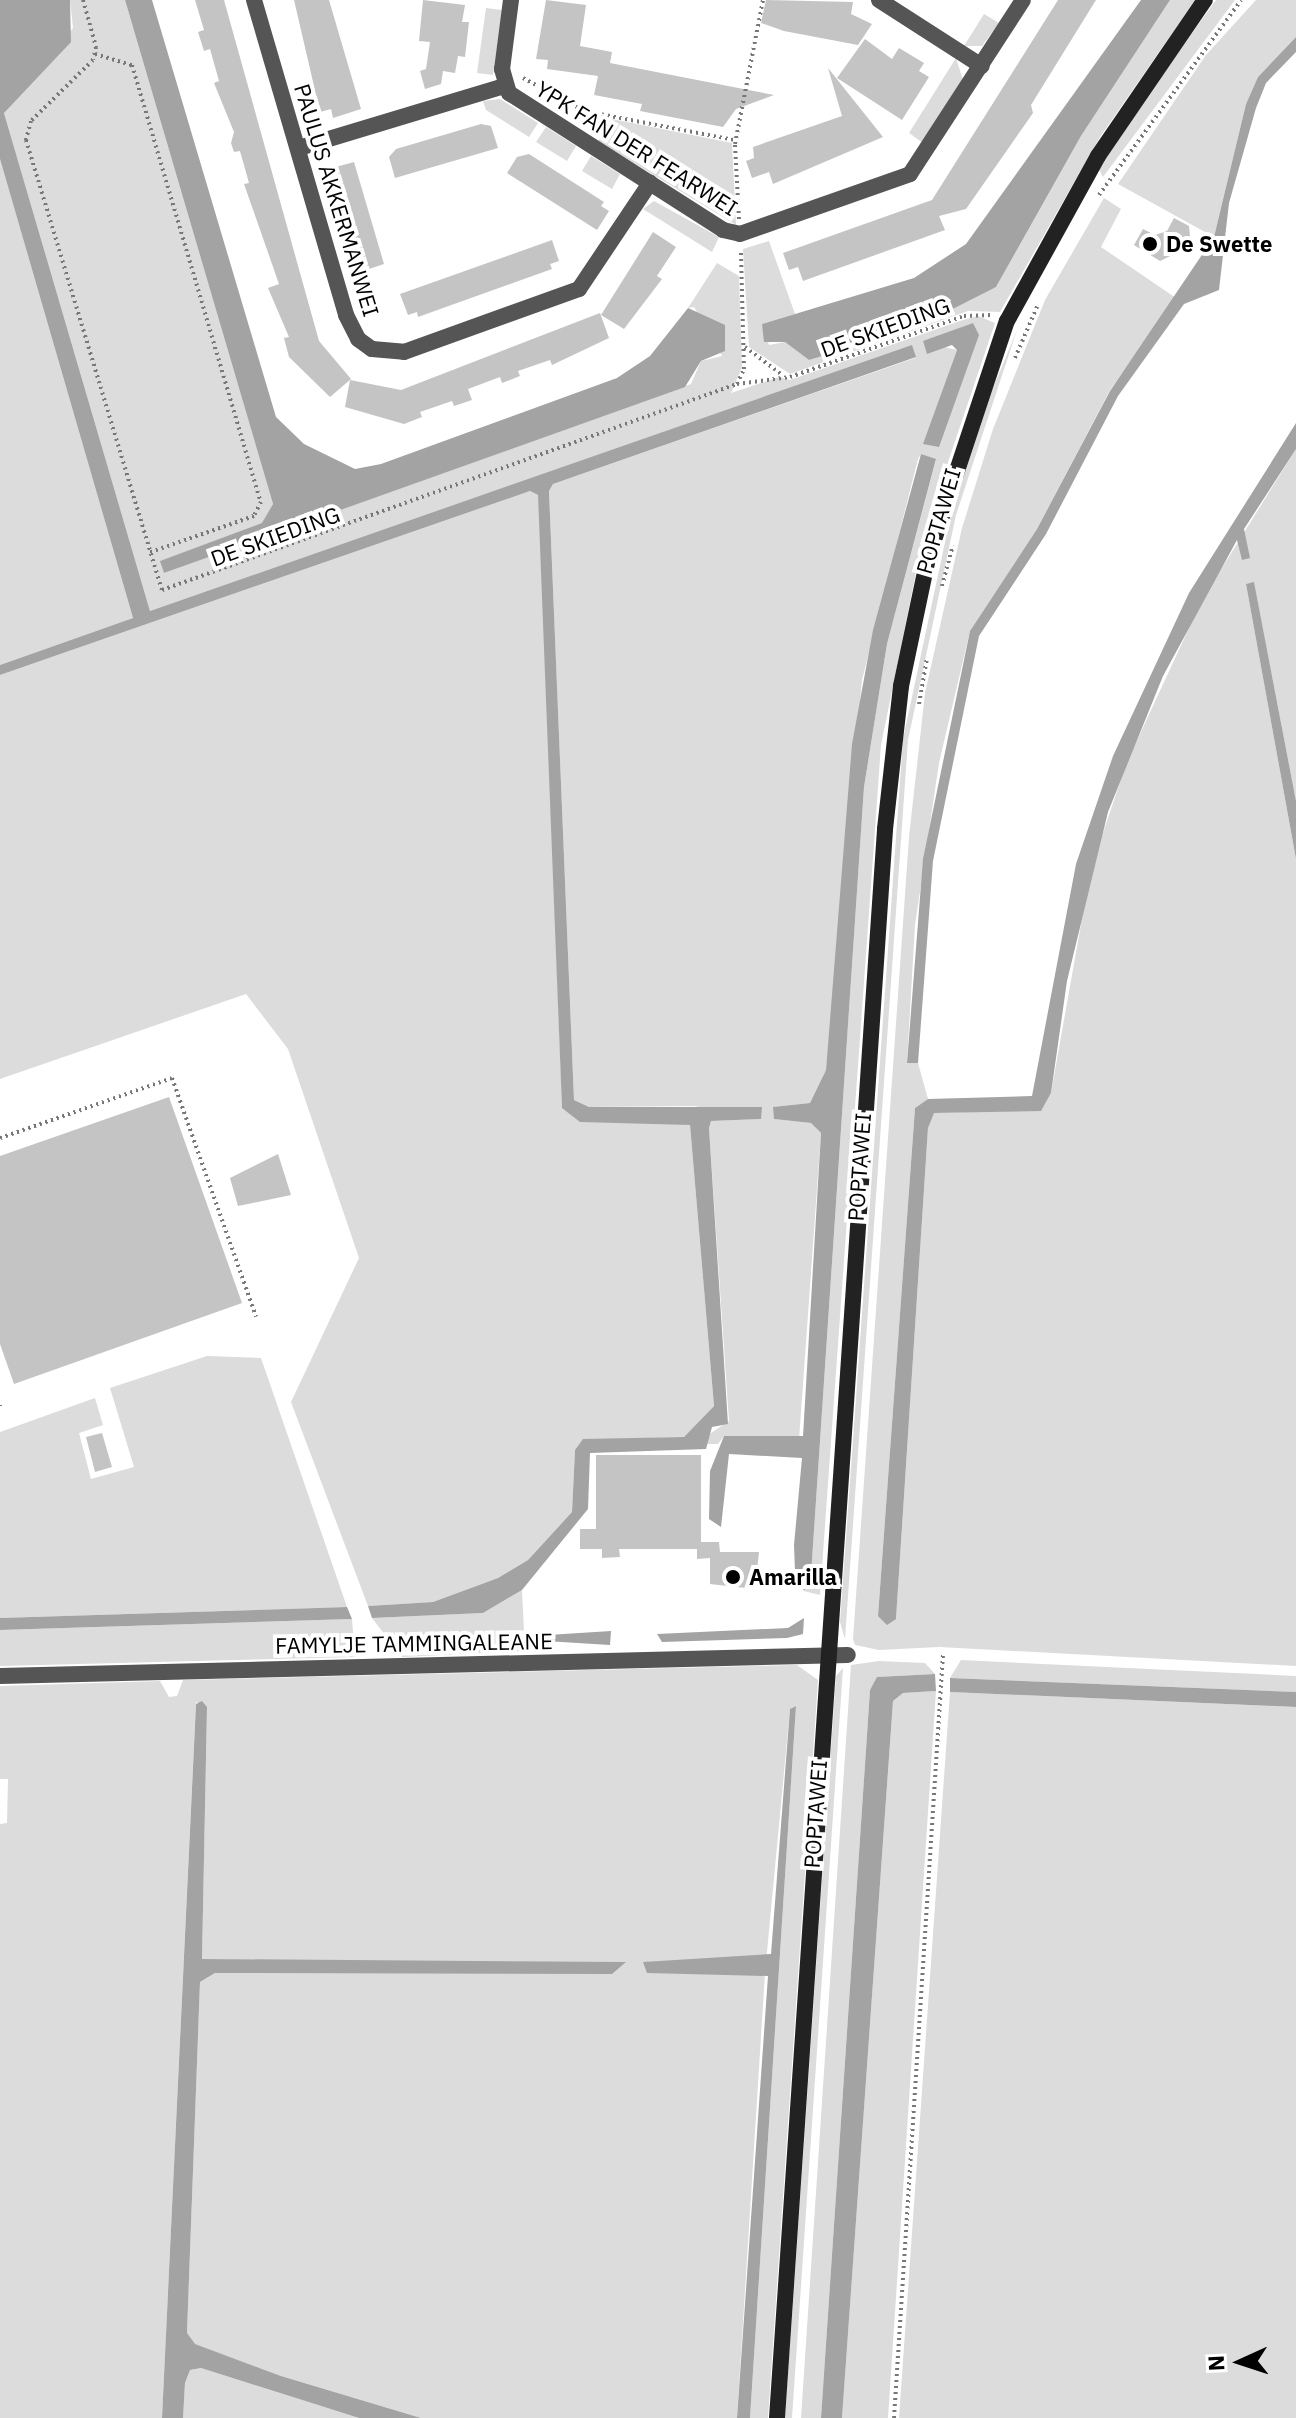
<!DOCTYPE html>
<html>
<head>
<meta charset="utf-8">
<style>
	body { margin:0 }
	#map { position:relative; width:1296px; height:2418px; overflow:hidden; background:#fff; font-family:"IBM Plex Sans",sans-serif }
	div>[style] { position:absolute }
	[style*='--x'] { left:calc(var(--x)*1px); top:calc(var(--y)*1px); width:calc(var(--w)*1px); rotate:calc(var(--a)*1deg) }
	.green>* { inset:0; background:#dcdcdc }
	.water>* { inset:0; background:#a3a3a3 }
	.building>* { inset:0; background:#c4c4c4 }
	.path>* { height:4px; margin-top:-2px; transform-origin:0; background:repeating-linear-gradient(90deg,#777 0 2px,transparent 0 6px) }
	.minor>* { height:16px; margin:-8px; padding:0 8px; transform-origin:8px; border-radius:8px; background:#555 }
	.secondary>* { height:16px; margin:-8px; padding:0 8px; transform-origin:8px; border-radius:8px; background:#222 }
	.dots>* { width:22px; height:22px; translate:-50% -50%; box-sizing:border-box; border:4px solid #fff; border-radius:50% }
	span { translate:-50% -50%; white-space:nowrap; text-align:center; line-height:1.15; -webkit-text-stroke:8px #fff; paint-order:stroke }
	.street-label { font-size:22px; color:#000 }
	.poi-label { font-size:22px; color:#000; font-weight:700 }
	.left { translate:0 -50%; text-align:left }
	.north { position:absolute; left:1200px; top:2322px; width:80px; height:80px; -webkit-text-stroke:6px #fff; paint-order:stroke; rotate:267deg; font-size:22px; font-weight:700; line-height:32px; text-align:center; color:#000 }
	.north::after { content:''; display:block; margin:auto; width:28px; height:36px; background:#000; clip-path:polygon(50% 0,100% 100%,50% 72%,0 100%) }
</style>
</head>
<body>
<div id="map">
	<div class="green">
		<div style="clip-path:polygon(evenodd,70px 0,125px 0,273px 504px,263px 523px,161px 561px,164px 573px,691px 384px,701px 361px,722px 356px,694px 307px,688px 308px,717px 263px,739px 276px,742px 367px,731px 393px,779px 377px,790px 380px,963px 320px,978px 316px,995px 323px,924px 533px,881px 745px,820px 1595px,804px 1591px,811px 1575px,864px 787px,887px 644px,936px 460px,921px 454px,918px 459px,862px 680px,826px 1070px,810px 1103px,774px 1107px,774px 1119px,811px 1123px,821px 1133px,799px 1440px,724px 1436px,718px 1444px,707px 1444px,705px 1437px,729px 1421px,709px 1128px,711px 1121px,761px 1119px,694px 1106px,589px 1107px,574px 1100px,549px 491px,553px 484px,915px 358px,912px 346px,150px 611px,4px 113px,73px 28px,70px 0,973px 323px,924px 443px,957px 350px,923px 342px,973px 323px)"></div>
		<div style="clip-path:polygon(1170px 0,1195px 0,1100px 137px,1000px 312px,968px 311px,790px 374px,749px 347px,743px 249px,769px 241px,795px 314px,762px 324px,769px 345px,785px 342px,809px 360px,996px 287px,1081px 136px)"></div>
		<div style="clip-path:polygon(1216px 0,1235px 0,1103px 177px,1099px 169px,1133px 115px)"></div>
		<div style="clip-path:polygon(1256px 0,1296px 0,1296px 37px,1258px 77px,1246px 104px,1214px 237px,1118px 184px,1206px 55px)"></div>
		<div style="clip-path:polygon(486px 8px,502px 10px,493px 75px,477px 73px)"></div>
		<div style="clip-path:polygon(984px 14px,999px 23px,982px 46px,964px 46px)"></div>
		<div style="clip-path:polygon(956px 58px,963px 80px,923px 143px,909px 133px)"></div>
		<div style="clip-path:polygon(500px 99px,538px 123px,529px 137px,486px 110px,483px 101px)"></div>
		<div style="clip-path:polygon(612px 119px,732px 143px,736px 225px,598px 141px)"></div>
		<div style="clip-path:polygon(546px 127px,576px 146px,567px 161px,536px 142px)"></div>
		<div style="clip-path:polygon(591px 156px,620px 174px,612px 189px,582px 171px)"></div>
		<div style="clip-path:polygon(0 159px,133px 618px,0 665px)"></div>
		<div style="clip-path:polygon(1104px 198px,1121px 209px,1101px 247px,1176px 298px,1110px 390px,1037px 529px,970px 631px,939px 763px,915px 925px,907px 1062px,918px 1063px,928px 1099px,915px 1108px,878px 1616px,896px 1619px,928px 1128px,933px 1113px,1041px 1110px,1051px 1093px,1091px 868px,1127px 762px,1202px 600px,1296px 449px,1296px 801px,1254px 583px,1246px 584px,1296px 859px,1296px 1666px,939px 1647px,879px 1650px,855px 1645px,853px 1639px,909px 837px,925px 693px,962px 528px,993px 429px,1045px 300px)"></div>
		<div style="clip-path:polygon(654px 201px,719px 237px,712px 252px,643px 209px)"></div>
		<div style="clip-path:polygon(1017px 330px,956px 515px,908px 740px,845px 1639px,840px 1622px,903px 739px,951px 514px,979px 422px)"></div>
		<div style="clip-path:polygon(530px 491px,538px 495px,542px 537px,562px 1108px,690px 1125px,714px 1406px,684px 1437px,583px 1440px,575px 1450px,572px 1512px,528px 1560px,498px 1578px,433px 1602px,368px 1606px,291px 1402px,359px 1258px,288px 1049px,246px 994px,0 1079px,0 675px)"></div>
		<div style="clip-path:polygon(207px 1356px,261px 1358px,347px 1607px,0 1618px,0 1432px,95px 1398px,103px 1425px,79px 1433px,91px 1479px,134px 1467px,110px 1388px)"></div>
		<div style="clip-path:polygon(522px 1590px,525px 1651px,402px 1657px,372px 1618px,483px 1613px)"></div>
		<div style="clip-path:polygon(352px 1619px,355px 1657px,0 1666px,0 1630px)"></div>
		<div style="clip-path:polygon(961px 1660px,1296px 1676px,1296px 1692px,950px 1678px)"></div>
		<div style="clip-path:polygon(879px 1661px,925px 1663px,935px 1674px,878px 1677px,870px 1690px,821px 2418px,801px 2418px,851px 1665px)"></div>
		<div style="clip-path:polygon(797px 1665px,818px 1680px,768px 2418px,750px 2418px,796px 1706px,790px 1709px,765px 1973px,737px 2418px,421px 2418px,281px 2376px,194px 2344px,187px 2333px,200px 1982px,215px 1973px,620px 1973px,202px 1959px,207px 1707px,196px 1702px,162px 2418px,0 2418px,0 1824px,7px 1823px,8px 1779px,0 1779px,0 1686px,160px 1681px,169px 1697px,177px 1696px,183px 1680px)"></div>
		<div style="clip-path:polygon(843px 1668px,792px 2418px,785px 2418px,836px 1676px)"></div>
		<div style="clip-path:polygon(936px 1691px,888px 2418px,842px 2418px,893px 1701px,903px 1693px)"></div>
		<div style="clip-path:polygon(950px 1692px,1296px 1707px,1296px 2418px,899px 2418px)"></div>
		<div style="clip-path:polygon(201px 2368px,359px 2418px,183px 2418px,185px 2383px,190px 2370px)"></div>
	</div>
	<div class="water">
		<div style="clip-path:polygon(0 0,70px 0,71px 42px,4px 113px,150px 611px,912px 345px,916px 357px,553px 484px,549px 491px,574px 1100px,589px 1107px,762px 1107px,761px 1119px,711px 1121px,709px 1128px,728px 1424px,712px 1427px,706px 1449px,590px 1453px,588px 1509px,522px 1590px,483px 1613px,372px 1618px,368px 1606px,433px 1602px,498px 1578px,528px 1560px,572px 1512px,575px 1450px,583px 1439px,684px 1437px,714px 1406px,690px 1125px,580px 1122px,562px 1108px,538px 495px,530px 491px,0 675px,0 665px,133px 618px,0 159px)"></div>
		<div style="clip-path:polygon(125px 0,152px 0,276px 417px,304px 444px,355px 469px,381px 464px,617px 378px,650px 356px,688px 308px,725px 325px,725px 351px,701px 361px,685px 387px,164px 573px,160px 561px,262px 523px,273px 504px)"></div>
		<div style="clip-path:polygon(1141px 0,1170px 0,1081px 136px,996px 287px,919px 326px,809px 360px,785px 342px,764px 342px,762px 324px,914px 278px,966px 244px)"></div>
		<div style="clip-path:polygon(1296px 37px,1296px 52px,1266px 83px,1256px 108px,1229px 203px,1219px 290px,1184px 304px,1118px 396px,1046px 534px,979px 636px,933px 861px,918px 1063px,907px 1063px,923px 859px,970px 631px,1037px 529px,1110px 391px,1214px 237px,1246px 104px,1258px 77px)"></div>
		<div style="clip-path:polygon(973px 323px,979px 335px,939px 447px,923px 444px,957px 350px,952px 345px,927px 354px,923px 341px)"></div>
		<div style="clip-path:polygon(1296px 423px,1296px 449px,1244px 529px,1250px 558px,1242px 560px,1237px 540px,1163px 676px,1108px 812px,1067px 981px,1051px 1093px,1041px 1111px,934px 1113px,928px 1128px,896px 1619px,887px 1625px,878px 1616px,915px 1108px,928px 1099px,1032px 1096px,1076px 864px,1113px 756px,1189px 593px)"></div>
		<div style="clip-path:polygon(921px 454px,936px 459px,887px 644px,864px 787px,811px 1575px,804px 1591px,795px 1572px,794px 1545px,802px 1458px,729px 1454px,721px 1527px,709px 1519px,710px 1471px,724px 1436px,803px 1436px,821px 1133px,811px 1123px,774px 1119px,773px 1107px,810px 1103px,826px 1070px,852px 744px,873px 630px)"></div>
		<div style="clip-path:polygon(1254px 582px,1296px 801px,1296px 859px,1246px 584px)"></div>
		<div style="clip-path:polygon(347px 1607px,352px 1619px,0 1630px,0 1618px)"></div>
		<div style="clip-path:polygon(804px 1618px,803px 1634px,787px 1638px,662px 1642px,657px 1634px,788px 1628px)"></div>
		<div style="clip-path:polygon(611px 1631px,610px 1645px,545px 1641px,548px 1635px)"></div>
		<div style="clip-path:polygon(935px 1674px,936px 1691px,903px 1693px,893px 1701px,842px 2418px,821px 2418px,870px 1690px,877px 1677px)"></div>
		<div style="clip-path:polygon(950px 1678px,1296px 1692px,1296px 1707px,950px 1692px)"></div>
		<div style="clip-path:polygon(202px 1701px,207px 1707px,202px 1959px,626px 1962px,612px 1974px,215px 1973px,200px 1982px,187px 2333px,195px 2344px,281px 2376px,421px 2418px,359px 2418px,201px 2368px,190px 2370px,185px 2383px,183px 2418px,162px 2418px,196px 1704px)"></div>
		<div style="clip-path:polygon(796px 1706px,750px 2418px,737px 2418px,768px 1976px,647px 1973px,643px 1962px,771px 1954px,790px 1709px)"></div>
	</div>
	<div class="building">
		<div style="clip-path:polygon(195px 0,224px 0,319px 341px,351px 379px,330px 397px,289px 357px,284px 338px,289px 337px,268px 288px,279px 284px,244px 184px,249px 183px,240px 151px,234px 152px,231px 143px,234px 132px,214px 83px,219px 81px,210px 49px,204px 51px,198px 32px,204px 30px)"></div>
		<div style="clip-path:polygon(294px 0,329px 0,361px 109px,333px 118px,331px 109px,320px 112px)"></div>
		<div style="clip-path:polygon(423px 0,465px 5px,462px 22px,469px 22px,465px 57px,458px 56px,455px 73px,443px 71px,441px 84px,425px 89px,420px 71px,426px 69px,430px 42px,419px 41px)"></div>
		<div style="clip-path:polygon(546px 0,586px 5px,580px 46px,612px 52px,610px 63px,774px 95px,736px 109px,723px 127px,640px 111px,642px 104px,594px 95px,598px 76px,547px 69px,548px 60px,536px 59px)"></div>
		<div style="clip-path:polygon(766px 0,853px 2px,851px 14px,872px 24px,858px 45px,784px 31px,761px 23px)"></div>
		<div style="clip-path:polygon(1058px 0,1096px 0,1031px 105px,1033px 113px,966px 209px,939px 216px,945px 230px,803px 281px,798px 267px,789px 270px,783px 253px,932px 200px)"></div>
		<div style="clip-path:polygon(865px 39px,892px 59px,899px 48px,924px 63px,919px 71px,929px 77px,902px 120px,837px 78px)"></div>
		<div style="clip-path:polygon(828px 68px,883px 137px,773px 184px,769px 172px,752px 178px,746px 161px,754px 158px,753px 147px,842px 116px)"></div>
		<div style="clip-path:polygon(481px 124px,491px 126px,498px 148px,395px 178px,389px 157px,396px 149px)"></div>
		<div style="clip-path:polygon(529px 154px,604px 202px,601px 206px,609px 211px,597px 230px,507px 173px,517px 157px)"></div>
		<div style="clip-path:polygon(354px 162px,384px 264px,363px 271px,355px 264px,330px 178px,332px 168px)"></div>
		<div style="clip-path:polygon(1174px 218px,1189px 226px,1191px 246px,1160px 261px,1134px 245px,1143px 229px,1155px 235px,1167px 231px)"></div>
		<div style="clip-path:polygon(653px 232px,676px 247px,657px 276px,662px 279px,624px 329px,601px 315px)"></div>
		<div style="clip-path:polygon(552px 240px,559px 261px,550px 264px,552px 269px,418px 317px,417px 312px,408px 315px,400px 294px)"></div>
		<div style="clip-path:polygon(600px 313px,609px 338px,552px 365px,550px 360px,518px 371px,520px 376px,502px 383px,500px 377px,468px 389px,472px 400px,454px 406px,452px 401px,420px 412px,422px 417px,404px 424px,345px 407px,350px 380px,401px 390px)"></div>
		<div style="clip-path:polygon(169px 1097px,242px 1303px,14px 1384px,0 1344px,0 1156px)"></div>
		<div style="clip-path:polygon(278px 1154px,291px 1195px,238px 1206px,230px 1178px)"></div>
		<div style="clip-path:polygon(102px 1433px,112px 1467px,95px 1472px,86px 1437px)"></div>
		<div style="clip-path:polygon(596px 1455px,701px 1455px,701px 1542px,719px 1542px,720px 1552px,759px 1552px,755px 1589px,710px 1584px,710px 1558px,697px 1559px,697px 1549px,619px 1549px,620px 1557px,602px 1558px,602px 1549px,580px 1549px,580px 1529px,596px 1529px)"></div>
	</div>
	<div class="path">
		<div style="--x:83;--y:0;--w:49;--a:74.5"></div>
		<div style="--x:96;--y:47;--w:13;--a:103"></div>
		<div style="--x:93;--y:60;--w:87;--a:135.5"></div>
		<div style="--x:31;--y:121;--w:20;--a:105"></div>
		<div style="--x:26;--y:140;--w:470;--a:73.2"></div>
		<div style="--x:162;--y:590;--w:611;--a:-19.71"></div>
		<div style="--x:737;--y:384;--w:53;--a:-7.5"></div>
		<div style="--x:790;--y:377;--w:184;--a:-19.3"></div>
		<div style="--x:964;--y:316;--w:28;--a:-2"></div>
		<div style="--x:95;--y:54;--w:39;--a:17"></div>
		<div style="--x:132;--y:65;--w:456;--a:73.6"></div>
		<div style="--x:261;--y:502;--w:16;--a:117"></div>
		<div style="--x:254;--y:516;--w:112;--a:160.8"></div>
		<div style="--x:523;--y:78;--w:69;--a:28.4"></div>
		<div style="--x:584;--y:111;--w:154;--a:10.9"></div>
		<div style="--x:1099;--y:195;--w:241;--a:-53.9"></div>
		<div style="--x:739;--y:219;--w:75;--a:-93.1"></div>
		<div style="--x:735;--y:144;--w:147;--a:-79"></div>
		<div style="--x:745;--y:347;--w:45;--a:36.9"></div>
		<div style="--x:1015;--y:358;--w:56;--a:-66.7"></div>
		<div style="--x:737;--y:384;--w:17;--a:-65"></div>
		<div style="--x:744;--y:369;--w:117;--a:-91.5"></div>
		<div style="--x:942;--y:586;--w:42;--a:-75"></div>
		<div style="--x:919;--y:704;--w:47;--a:-80.1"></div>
		<div style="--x:0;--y:1138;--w:182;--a:-19.2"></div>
		<div style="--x:172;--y:1078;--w:253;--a:70.6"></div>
		<div style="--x:0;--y:1405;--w:1;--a:90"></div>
		<div style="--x:894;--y:2418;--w:765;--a:-86.33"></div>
	</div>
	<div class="minor">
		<div style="--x:254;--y:0;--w:328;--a:73.7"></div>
		<div style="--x:346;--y:315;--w:27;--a:63"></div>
		<div style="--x:358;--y:339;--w:17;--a:36"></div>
		<div style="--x:372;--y:349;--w:32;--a:5"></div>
		<div style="--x:404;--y:352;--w:186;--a:-19.8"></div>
		<div style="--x:579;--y:289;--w:128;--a:-56.2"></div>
		<div style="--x:511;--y:0;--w:70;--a:97.4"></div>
		<div style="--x:502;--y:69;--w:25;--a:74"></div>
		<div style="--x:509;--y:93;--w:254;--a:32.6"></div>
		<div style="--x:723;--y:230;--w:17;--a:13"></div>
		<div style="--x:740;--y:234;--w:180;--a:-19.4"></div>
		<div style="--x:910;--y:174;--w:207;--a:-57"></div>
		<div style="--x:879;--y:0;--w:122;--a:32.7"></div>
		<div style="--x:299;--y:148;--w:214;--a:-16.8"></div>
		<div style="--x:0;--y:1676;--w:848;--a:-1.42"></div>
	</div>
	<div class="secondary">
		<div style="--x:777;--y:2418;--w:1593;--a:-86.11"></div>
		<div style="--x:885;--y:829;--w:144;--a:-83.6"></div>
		<div style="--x:901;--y:686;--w:131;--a:-78.1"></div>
		<div style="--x:928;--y:558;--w:250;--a:-71.6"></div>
		<div style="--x:1007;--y:321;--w:188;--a:-61.1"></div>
		<div style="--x:1098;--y:156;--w:189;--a:-55.6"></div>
	</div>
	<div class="dots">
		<div style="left:1150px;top:244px;background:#000"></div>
		<div style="left:733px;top:1577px;background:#000"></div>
	</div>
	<div class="street-label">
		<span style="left:637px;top:148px;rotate:32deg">YPK FAN DER FEARWEI</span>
		<span style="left:337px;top:200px;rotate:73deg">PAULUS AKKERMANWEI</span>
		<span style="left:885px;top:327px;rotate:-20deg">DE SKIEDING</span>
		<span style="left:938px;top:521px;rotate:-74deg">POPTAWEI</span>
		<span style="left:275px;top:536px;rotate:-20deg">DE SKIEDING</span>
		<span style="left:859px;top:1167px;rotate:-86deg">POPTAWEI</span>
		<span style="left:414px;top:1643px;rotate:-1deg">FAMYLJE TAMMINGALEANE</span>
		<span style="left:815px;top:1814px;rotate:-86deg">POPTAWEI</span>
	</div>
	<div class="poi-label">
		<span class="left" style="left:1166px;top:244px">De Swette</span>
		<span class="left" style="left:749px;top:1577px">Amarilla</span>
	</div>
	<div class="north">N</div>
</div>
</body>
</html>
